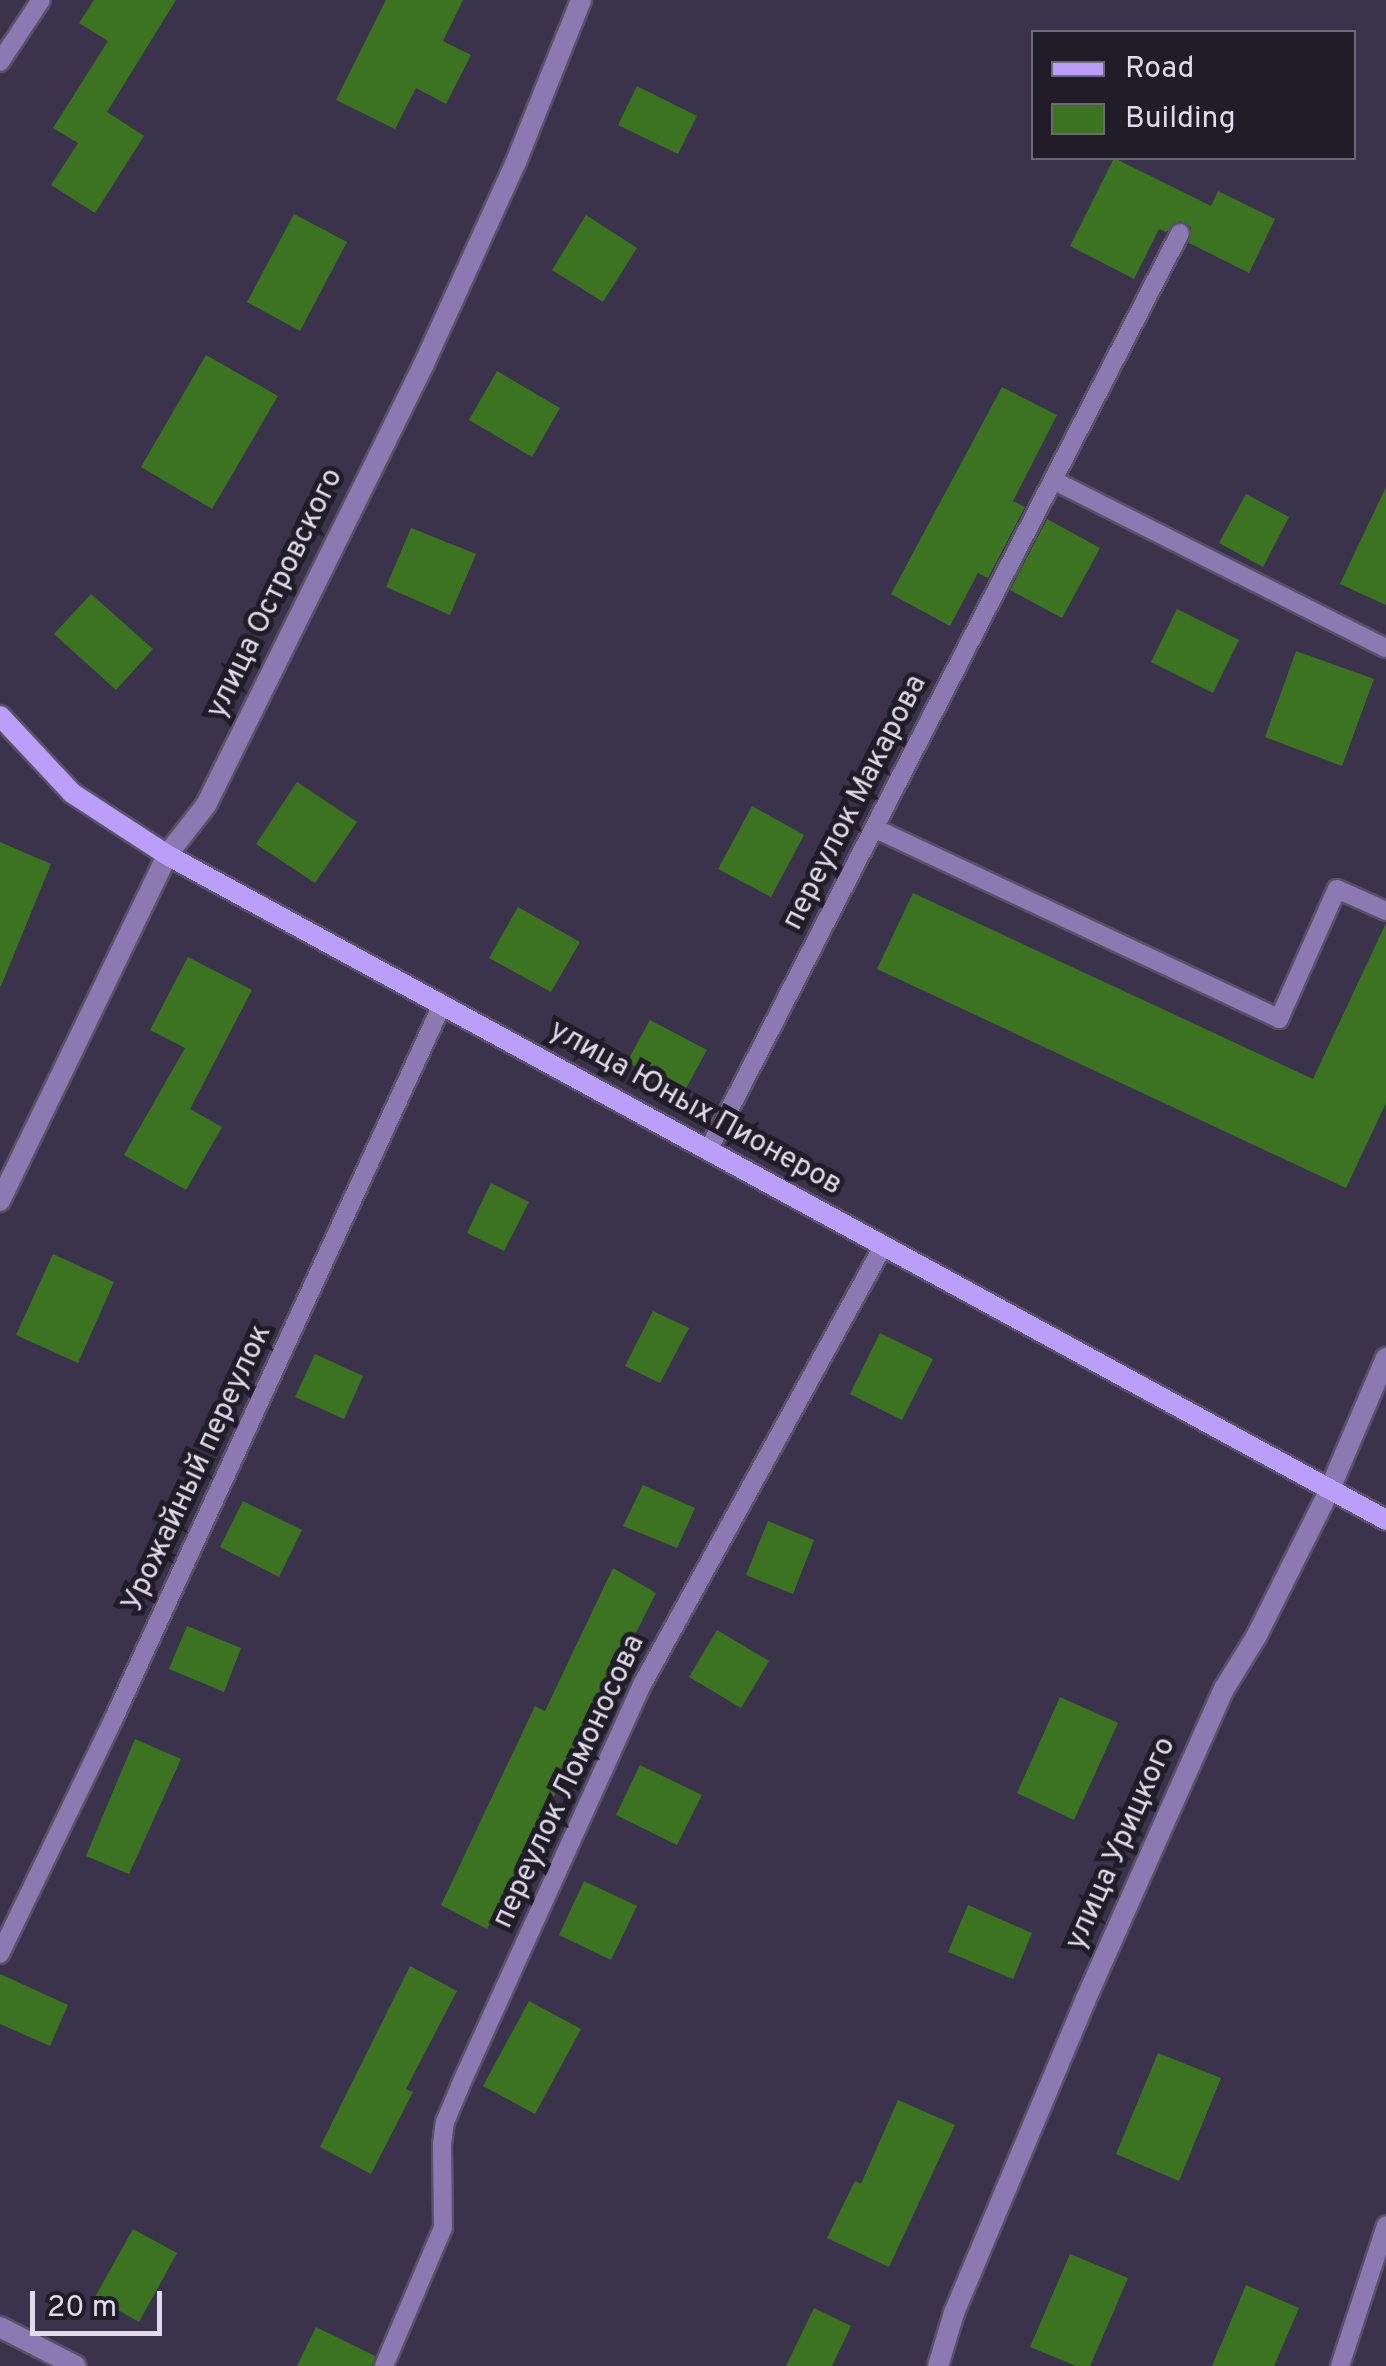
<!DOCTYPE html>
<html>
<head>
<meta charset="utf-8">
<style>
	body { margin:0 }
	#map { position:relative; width:1386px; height:2366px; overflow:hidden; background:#3a334b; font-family:Overpass,sans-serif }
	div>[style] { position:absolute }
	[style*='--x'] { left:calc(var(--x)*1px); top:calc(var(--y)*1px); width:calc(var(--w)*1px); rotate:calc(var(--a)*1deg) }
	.building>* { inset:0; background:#3c7320 }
	.roads { filter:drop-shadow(2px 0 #585168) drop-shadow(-2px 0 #585168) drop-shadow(0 2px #585168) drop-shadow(0 -2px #585168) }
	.service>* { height:18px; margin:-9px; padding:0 9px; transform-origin:9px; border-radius:9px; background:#8b7ab2 }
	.minor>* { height:20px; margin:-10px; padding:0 10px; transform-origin:10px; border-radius:10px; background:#8b7ab2 }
	.secondary>* { height:20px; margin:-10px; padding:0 10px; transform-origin:10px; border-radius:10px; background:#bb9ef8 }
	span { translate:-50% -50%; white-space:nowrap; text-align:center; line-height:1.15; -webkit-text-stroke:10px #201d28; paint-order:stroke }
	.street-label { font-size:30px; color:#dfdbeb }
	.legend { position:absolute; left:1031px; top:30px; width:325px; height:130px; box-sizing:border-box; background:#201d28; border:2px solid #6c6976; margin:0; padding:12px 18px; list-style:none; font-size:30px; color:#dfdbeb }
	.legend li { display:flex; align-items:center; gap:20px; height:50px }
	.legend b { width:50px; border:2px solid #6c6976 }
	.scale { position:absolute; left:30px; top:2291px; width:132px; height:45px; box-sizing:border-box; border:5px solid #dfdbeb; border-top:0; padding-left:12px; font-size:30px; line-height:35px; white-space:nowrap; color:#dfdbeb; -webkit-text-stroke:8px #201d28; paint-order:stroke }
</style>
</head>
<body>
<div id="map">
	<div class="building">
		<div style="clip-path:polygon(94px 0,176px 0,107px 112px,144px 136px,95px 213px,51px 185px,78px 143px,53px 128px,108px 41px,79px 23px)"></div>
		<div style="clip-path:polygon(386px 0,463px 0,443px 41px,471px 55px,446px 104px,416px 88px,395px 129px,336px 100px)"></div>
		<div style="clip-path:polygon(637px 86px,697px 116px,678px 154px,618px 125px)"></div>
		<div style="clip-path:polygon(1114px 158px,1211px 206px,1218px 191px,1275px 219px,1249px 273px,1189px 243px,1191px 227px,1180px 221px,1166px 232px,1159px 229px,1134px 279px,1070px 246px)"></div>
		<div style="clip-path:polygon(294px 214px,347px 242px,300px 331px,247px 302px)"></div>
		<div style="clip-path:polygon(586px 215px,637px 248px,603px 302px,552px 270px)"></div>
		<div style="clip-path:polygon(206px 355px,278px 396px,212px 509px,141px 467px)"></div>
		<div style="clip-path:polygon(497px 371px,560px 408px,532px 457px,469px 420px)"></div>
		<div style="clip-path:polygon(1002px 387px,1057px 415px,1013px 501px,1025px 507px,988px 578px,978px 573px,950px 626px,891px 594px)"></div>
		<div style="clip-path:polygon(1386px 487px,1386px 605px,1340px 584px)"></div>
		<div style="clip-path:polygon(1246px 494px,1289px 517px,1263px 567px,1219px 543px)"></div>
		<div style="clip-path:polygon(1047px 519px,1100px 548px,1062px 618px,1010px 590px)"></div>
		<div style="clip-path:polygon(411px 528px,476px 554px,450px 615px,386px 587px)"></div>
		<div style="clip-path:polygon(91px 594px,153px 649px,116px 690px,54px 634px)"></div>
		<div style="clip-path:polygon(1177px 609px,1239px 640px,1213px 693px,1151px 662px)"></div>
		<div style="clip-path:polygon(1296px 651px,1374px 679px,1342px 766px,1265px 737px)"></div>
		<div style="clip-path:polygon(297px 782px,357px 822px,315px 883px,256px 844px)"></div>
		<div style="clip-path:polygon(752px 806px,804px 835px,771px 897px,718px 869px)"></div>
		<div style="clip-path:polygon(0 842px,51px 864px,1px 986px,0 986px)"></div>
		<div style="clip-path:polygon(913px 893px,1313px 1079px,1386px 923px,1386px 1103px,1346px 1188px,877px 969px)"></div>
		<div style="clip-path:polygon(518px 907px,580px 942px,551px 992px,489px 958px)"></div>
		<div style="clip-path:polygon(188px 957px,252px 990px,190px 1109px,222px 1127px,186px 1190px,124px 1155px,185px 1048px,150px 1030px)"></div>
		<div style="clip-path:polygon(650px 1020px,707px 1050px,684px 1092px,627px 1062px)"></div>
		<div style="clip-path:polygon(491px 1183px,529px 1202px,504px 1251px,467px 1233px)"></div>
		<div style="clip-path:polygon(53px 1254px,114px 1282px,78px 1363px,16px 1335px)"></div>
		<div style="clip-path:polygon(653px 1311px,689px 1328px,660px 1383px,625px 1366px)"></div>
		<div style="clip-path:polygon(880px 1333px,933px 1359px,902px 1420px,850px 1394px)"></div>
		<div style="clip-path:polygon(315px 1354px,363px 1376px,344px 1419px,295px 1397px)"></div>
		<div style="clip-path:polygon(643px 1485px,695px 1508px,677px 1548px,623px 1526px)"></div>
		<div style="clip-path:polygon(243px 1501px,302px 1530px,279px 1577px,220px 1547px)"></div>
		<div style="clip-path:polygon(768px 1521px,814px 1540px,793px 1594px,746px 1575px)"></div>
		<div style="clip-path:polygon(613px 1568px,656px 1593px,487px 1929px,441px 1905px,535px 1706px,545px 1711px)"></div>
		<div style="clip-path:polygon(187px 1626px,241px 1648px,224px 1692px,169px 1669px)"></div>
		<div style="clip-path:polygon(717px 1630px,769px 1661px,741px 1708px,689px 1677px)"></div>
		<div style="clip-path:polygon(1060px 1697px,1118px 1723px,1074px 1820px,1017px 1793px)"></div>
		<div style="clip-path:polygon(135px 1739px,181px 1759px,129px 1874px,86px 1856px)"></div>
		<div style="clip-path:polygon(640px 1765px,702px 1795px,677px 1845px,616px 1815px)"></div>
		<div style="clip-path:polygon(584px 1881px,637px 1906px,611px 1960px,559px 1935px)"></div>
		<div style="clip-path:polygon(968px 1905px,1032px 1933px,1013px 1979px,948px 1952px)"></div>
		<div style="clip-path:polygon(410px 1966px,457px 1991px,406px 2089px,413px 2092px,371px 2174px,320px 2147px)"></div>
		<div style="clip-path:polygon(0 1974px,68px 2005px,50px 2046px,0 2024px)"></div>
		<div style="clip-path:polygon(529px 2001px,581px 2029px,535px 2114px,483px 2086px)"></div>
		<div style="clip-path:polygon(1158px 2053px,1221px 2078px,1179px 2181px,1116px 2154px)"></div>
		<div style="clip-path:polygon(898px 2100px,955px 2125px,889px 2267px,827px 2238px,855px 2181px,861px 2184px)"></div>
		<div style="clip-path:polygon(133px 2229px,177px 2253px,139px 2322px,95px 2297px)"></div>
		<div style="clip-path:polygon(1070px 2254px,1128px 2278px,1090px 2366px,1076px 2366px,1030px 2347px)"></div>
		<div style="clip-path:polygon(1246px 2285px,1299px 2308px,1274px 2366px,1212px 2366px)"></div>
		<div style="clip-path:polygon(814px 2308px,851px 2326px,832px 2366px,786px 2366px)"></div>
		<div style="clip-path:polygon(316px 2327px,375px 2356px,372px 2366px,297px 2366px)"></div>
	</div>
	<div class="roads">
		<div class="service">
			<div style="--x:0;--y:62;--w:74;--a:-56.5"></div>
			<div style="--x:1053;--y:480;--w:373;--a:26.8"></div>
			<div style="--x:874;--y:828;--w:448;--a:25.2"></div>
			<div style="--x:1279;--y:1019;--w:142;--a:-66"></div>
			<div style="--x:1337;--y:889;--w:54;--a:24.2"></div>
			<div style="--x:708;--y:1151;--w:1032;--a:-62.79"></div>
			<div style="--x:0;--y:1954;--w:262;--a:-64.2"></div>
			<div style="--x:114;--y:1718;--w:785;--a:-65.3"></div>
			<div style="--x:384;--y:2366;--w:150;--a:-66.9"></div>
			<div style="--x:443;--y:2228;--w:83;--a:-90.7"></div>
			<div style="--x:442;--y:2145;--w:23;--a:-83"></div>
			<div style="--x:445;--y:2122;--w:39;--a:-67"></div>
			<div style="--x:460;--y:2086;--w:443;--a:-65.6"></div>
			<div style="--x:643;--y:1683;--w:498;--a:-61.2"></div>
			<div style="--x:1340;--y:2366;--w:148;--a:-71.9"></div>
		</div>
		<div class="minor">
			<div style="--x:0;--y:1201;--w:384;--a:-64.2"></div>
			<div style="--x:167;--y:855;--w:63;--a:-52"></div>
			<div style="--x:206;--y:805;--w:490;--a:-63.7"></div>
			<div style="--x:423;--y:366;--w:224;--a:-65.5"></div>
			<div style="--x:516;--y:162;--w:175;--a:-68.1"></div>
			<div style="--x:0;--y:2327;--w:85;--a:27.2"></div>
			<div style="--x:938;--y:2366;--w:55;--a:-73.2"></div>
			<div style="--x:954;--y:2313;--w:338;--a:-67.2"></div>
			<div style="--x:1085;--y:2001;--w:342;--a:-66"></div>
			<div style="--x:1224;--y:1689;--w:61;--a:-58.4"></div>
			<div style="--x:1256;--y:1637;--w:163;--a:-63.4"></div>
			<div style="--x:1329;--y:1491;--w:145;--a:-66.8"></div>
		</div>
		<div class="secondary">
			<div style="--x:0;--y:716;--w:105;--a:46.9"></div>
			<div style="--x:72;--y:793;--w:113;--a:33.1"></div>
			<div style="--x:167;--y:855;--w:1389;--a:28.61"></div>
		</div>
	</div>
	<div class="street-label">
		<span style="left:276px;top:594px;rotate:-64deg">улица Островского</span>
		<span style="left:856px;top:803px;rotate:-63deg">переулок Макарова</span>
		<span style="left:695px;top:1109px;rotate:29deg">улица Юных Пионеров</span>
		<span style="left:198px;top:1469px;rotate:-65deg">Урожайный переулок</span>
		<span style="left:570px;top:1782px;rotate:-65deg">переулок Ломоносова</span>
		<span style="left:1122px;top:1844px;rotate:-66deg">улица Урицкого</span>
	</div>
	<ul class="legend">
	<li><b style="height:12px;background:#bb9ef8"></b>Road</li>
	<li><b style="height:28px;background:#3c7320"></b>Building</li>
	</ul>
	<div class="scale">20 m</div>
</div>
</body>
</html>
